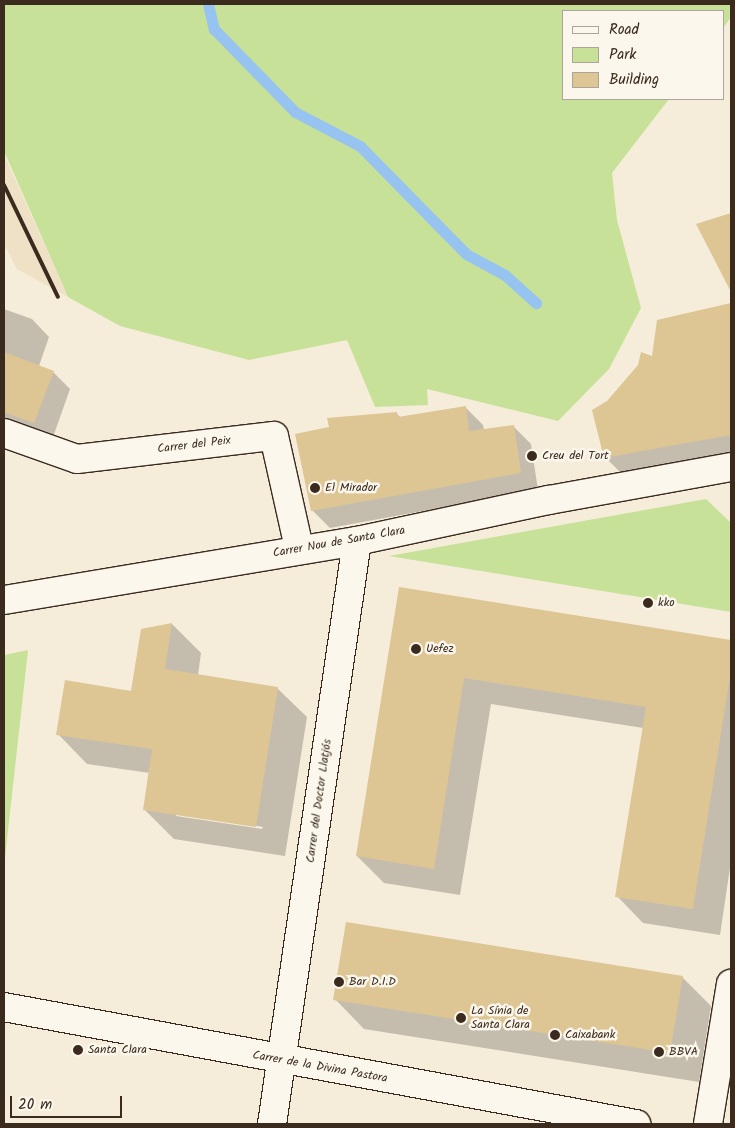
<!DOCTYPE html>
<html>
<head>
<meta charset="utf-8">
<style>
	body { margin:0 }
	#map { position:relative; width:735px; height:1128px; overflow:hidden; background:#f5edda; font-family:Kalam,sans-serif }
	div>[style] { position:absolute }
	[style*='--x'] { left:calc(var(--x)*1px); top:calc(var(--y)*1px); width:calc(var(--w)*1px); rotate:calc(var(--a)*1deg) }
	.built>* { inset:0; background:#eee1c5 }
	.green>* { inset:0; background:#c8e198 }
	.shadow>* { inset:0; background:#0003 }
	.stream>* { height:11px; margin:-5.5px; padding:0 5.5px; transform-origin:5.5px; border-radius:5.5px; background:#96c3f0 }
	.building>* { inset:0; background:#dec594 }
	.roads { filter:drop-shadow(1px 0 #3b2a1e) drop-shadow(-1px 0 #3b2a1e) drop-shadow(0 1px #3b2a1e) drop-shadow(0 -1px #3b2a1e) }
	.minor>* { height:28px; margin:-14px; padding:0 14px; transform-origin:14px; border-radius:14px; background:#fbf7ec }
	.rail>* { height:4px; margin:-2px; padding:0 2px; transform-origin:2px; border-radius:2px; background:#3b2a1e }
	.dots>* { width:14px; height:14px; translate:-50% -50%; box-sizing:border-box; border:2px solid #fbf7ec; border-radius:50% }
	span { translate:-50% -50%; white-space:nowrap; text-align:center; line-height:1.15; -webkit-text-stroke:5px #fbf7ec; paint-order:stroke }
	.street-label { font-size:12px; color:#3b2a1e }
	.poi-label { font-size:12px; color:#3b2a1e }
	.left { translate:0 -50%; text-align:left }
	.frame { position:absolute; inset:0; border:5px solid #3b2a1e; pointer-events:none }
	.legend { position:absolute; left:562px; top:10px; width:162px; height:90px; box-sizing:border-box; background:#fbf7ec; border:1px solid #aea59a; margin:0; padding:6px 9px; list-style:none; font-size:15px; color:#3b2a1e }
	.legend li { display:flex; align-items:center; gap:10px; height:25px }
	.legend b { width:25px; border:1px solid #aea59a }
	.scale { position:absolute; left:10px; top:1096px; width:112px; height:22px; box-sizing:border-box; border:2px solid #3b2a1e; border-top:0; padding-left:6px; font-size:15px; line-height:18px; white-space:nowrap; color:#3b2a1e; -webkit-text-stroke:4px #fbf7ec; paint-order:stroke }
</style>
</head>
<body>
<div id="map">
	<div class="built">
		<div style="clip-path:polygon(4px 151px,6px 159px,68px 297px,17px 269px,4px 244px)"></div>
	</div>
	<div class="green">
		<div style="clip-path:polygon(4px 4px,731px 4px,731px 17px,724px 27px,724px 11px,564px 11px,564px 99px,669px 99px,612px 173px,617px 220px,641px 308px,609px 369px,558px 421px,427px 389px,428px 405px,375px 407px,347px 340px,249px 360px,120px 326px,68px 297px,4px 151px)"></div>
		<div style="clip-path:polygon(706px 499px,731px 523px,731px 612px,389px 556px)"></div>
		<div style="clip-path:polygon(28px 650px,4px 867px,4px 655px)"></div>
	</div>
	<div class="shadow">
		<div style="clip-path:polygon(729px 215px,731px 217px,731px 289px,698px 224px)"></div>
		<div style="clip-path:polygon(731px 305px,731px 458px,625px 477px,605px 457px,608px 402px,653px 357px,658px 321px)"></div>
		<div style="clip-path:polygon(4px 309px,32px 319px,49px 337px,39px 366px,53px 372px,70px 389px,52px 440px,4px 422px)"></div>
		<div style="clip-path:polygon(465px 407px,483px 425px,484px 430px,514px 427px,531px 444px,538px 490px,330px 528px,312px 510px,396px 413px,401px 418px)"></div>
		<div style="clip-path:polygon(400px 589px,731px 642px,731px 861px,720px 935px,643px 923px,617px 896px,643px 728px,491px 704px,460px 895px,384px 883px,357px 856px)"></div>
		<div style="clip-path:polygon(evenodd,172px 624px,201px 653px,198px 675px,277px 688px,307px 717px,285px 856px,174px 839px,144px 809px,150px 773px,87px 764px,58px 734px,132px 692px,142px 630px,172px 624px,176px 813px,263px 827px,262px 829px,176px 816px,176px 813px)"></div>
		<div style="clip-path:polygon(682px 977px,711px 1006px,699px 1082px,364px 1029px,335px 999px)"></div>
	</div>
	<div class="stream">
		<div style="--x:208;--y:4;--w:26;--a:77"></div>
		<div style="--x:214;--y:29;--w:116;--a:45.7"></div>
		<div style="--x:295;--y:112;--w:73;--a:27.6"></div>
		<div style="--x:360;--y:146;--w:151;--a:45.5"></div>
		<div style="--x:466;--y:254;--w:44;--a:28.3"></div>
		<div style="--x:505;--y:275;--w:42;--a:42.1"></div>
	</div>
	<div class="building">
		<div style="clip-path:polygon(731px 213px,731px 292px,696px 224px)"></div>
		<div style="clip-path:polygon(731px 303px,731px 435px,604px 458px,592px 410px,607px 401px,638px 365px,641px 352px,652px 356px,657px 320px)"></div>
		<div style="clip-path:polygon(4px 352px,54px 371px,34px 423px,4px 412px)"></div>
		<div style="clip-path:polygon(466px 406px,469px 431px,514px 425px,521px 473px,311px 511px,295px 434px,329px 427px,327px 418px,397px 412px,398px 417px)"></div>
		<div style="clip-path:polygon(399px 587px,731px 640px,731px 670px,693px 909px,615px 897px,646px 707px,495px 683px,464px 678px,434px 869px,356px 856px)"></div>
		<div style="clip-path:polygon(172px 623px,165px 669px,278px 687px,256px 827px,143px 810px,152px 749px,56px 735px,65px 680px,131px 691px,141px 629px)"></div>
		<div style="clip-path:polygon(346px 922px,683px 976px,670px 1053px,333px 1000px)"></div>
	</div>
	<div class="roads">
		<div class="minor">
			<div style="--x:4;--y:433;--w:77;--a:19.6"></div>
			<div style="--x:77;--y:459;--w:198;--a:-6.7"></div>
			<div style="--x:274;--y:436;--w:115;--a:77.4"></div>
			<div style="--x:4;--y:600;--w:358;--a:-9.5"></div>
			<div style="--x:357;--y:541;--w:196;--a:-12.1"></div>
			<div style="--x:549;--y:500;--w:185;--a:-10.3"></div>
			<div style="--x:4;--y:1007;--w:643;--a:10.49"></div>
			<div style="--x:272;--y:1124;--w:589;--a:-81.7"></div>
			<div style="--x:708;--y:1124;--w:142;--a:-80.7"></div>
		</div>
	</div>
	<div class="rail">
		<div style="--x:4;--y:185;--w:124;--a:64.3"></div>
	</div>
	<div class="dots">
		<div style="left:532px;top:456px;background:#3b2a1e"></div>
		<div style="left:315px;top:488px;background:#3b2a1e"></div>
		<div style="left:648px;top:603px;background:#3b2a1e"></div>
		<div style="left:416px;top:649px;background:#3b2a1e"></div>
		<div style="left:339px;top:982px;background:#3b2a1e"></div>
		<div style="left:461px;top:1018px;background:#3b2a1e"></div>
		<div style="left:555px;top:1035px;background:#3b2a1e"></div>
		<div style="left:78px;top:1050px;background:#3b2a1e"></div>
		<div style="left:659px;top:1052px;background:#3b2a1e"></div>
	</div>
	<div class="street-label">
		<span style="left:194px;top:445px;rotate:-7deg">Carrer del Peix</span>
		<span style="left:339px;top:542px;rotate:-10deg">Carrer Nou de Santa Clara</span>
		<span style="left:319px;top:801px;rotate:-82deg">Carrer del Doctor Llatjós</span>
		<span style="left:320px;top:1067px;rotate:10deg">Carrer de la Divina Pastora</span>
	</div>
	<div class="poi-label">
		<span class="left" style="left:542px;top:456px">Creu del Tort</span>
		<span class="left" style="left:325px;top:488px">El Mirador</span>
		<span class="left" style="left:658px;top:603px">kko</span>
		<span class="left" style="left:426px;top:649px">Uefez</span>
		<span class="left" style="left:349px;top:982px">Bar D.I.D</span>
		<span class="left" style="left:471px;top:1018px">La Sínia de<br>Santa Clara</span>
		<span class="left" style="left:565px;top:1035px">Caixabank</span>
		<span class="left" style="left:88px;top:1050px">Santa Clara</span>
		<span class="left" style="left:669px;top:1052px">BBVA</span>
	</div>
	<div class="frame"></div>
	<ul class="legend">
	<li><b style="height:6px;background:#fbf7ec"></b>Road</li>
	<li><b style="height:14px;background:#c8e198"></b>Park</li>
	<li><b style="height:14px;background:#dec594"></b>Building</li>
	</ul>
	<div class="scale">20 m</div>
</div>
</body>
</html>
